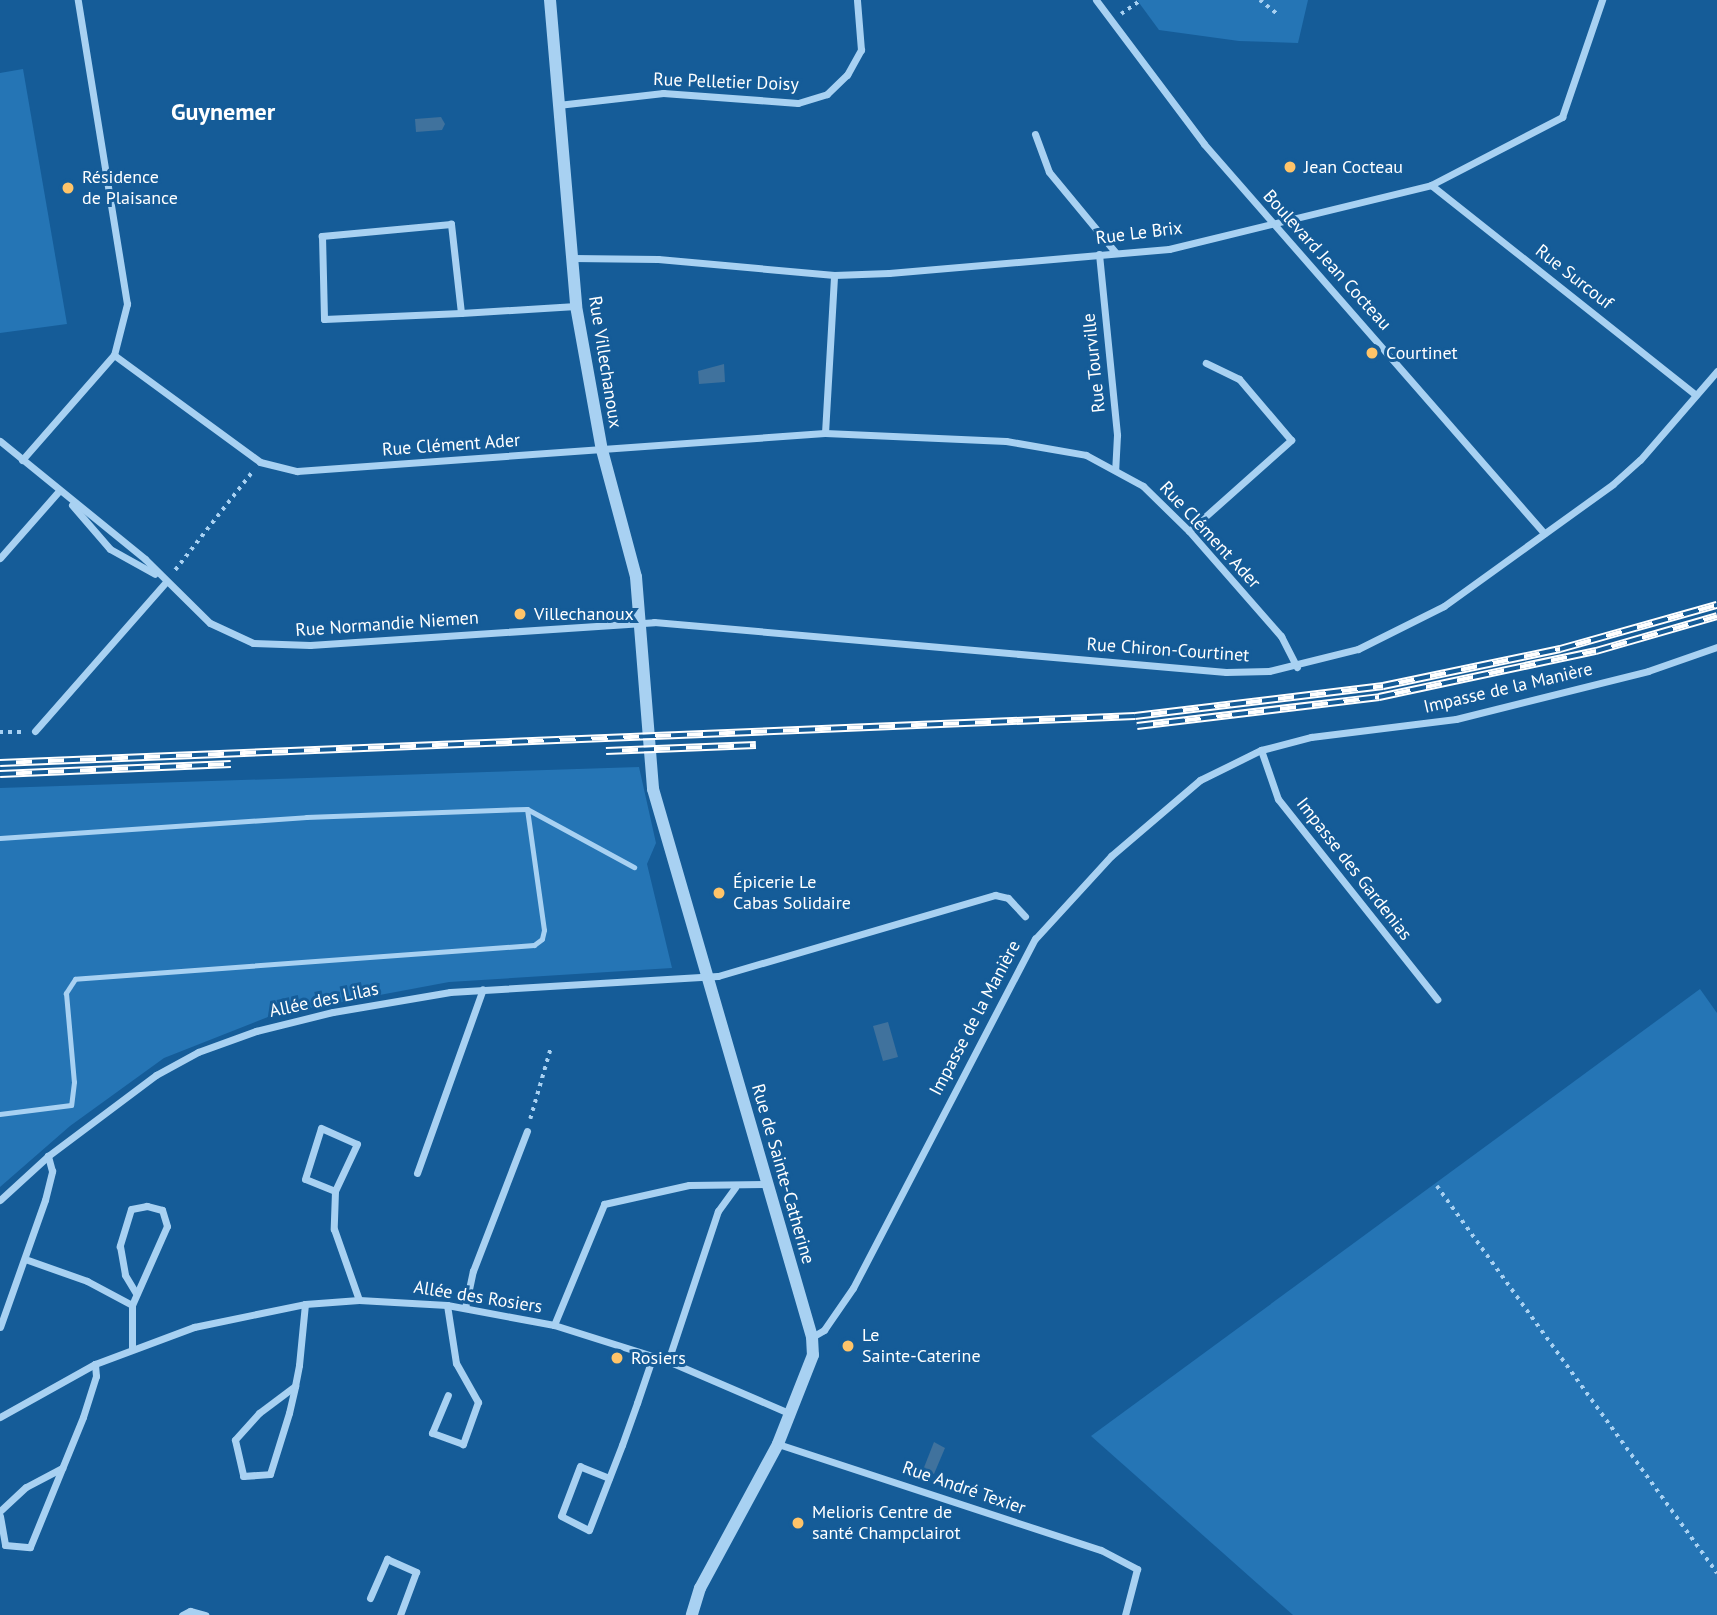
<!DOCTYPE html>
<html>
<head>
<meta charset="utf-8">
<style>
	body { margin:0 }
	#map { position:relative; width:1717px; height:1615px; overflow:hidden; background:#155c98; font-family:"PT Sans",sans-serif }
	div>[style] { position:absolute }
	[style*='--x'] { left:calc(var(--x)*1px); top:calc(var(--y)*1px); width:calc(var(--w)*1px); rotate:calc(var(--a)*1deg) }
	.green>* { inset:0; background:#2575b5 }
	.water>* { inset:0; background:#40729d }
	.path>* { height:3.5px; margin-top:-1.75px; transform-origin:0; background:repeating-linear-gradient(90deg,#a8d1f2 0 3.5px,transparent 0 8.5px) }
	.service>* { height:5px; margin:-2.5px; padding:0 2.5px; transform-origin:2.5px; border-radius:2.5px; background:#a8d1f2 }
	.minor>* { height:7px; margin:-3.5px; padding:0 3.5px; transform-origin:3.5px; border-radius:3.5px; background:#a8d1f2 }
	.tertiary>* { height:12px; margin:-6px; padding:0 6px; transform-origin:6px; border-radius:6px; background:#a8d1f2 }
	.rail>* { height:8px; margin-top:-4px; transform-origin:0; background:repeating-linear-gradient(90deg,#155c98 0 16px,#fff 0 32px); box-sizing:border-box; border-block:2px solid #fff }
	.dots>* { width:19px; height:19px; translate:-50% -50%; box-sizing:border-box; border:4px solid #155c98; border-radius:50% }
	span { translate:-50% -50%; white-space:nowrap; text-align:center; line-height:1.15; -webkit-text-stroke:6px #155c98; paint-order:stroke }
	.street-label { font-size:18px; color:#fff }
	.poi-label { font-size:18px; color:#fff }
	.left { translate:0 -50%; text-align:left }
	.district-label { font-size:24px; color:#fff; font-weight:700 }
</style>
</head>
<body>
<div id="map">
	<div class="green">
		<div style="clip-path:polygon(1137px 0,1308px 0,1298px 43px,1239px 41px,1159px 30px)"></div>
		<div style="clip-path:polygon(23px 69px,67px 324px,0 333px,0 73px)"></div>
		<div style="clip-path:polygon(639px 767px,656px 843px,647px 864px,672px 968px,449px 982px,273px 1015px,164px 1058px,70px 1126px,0 1187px,0 788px)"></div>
		<div style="clip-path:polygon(1700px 989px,1717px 1013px,1717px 1615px,1293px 1615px,1091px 1436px)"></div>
	</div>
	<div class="water">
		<div style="clip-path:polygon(441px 117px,445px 124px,442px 130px,416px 132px,415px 119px)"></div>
		<div style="clip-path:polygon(724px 364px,725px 382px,699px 384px,698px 371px)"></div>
		<div style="clip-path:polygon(888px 1022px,898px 1057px,883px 1061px,873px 1026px)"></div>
		<div style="clip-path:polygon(934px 1442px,945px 1448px,934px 1474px,923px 1470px)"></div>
	</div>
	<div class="path">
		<div style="--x:1260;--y:0;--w:22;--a:39"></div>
		<div style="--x:1121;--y:14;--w:24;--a:-35"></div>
		<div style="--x:175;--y:570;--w:125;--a:-51.8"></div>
		<div style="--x:0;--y:732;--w:22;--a:0"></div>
		<div style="--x:530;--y:1119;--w:72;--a:-73.8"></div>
		<div style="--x:1437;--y:1186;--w:478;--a:54.1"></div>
	</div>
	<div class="service">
		<div style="--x:527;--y:809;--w:122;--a:28.5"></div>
		<div style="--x:0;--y:838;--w:307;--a:-3.9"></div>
		<div style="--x:306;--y:817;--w:221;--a:-2.1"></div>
		<div style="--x:527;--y:809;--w:122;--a:82"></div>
		<div style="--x:544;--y:930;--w:9;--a:103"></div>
		<div style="--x:542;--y:939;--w:10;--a:143"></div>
		<div style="--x:534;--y:945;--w:460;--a:175.8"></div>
		<div style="--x:75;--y:979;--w:17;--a:123"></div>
		<div style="--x:66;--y:993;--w:89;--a:84.9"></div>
		<div style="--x:74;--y:1082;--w:23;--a:97"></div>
		<div style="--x:71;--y:1105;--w:72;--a:172.8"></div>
	</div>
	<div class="minor">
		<div style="--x:1096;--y:0;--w:180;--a:53.1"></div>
		<div style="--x:1204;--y:144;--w:517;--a:48.85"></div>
		<div style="--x:558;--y:105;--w:106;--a:-6.5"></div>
		<div style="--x:663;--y:93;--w:135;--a:4.2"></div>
		<div style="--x:798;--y:103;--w:30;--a:-17"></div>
		<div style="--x:827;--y:94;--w:28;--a:-44"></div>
		<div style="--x:847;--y:75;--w:29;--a:-61"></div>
		<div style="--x:861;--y:50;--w:50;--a:-94.6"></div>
		<div style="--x:1035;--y:134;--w:40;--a:69.8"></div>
		<div style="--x:1049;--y:172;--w:105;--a:50.4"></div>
		<div style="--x:1431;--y:185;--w:338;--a:38.4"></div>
		<div style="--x:1099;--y:254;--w:182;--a:84.3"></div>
		<div style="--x:1117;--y:435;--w:34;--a:93"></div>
		<div style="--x:573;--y:258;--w:85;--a:0.7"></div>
		<div style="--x:658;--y:259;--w:177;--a:5.2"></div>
		<div style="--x:834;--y:275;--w:55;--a:-2.1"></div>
		<div style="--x:889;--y:273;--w:281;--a:-4.9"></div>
		<div style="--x:1169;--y:249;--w:270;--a:-13.7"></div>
		<div style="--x:1431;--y:185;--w:148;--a:-27.4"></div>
		<div style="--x:1562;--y:117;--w:124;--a:-71.1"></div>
		<div style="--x:461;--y:313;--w:90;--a:-96.4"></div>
		<div style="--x:451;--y:224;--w:130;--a:174.7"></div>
		<div style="--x:322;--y:236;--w:83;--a:88.6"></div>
		<div style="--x:324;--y:319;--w:137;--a:-2.5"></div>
		<div style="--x:461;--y:313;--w:115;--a:-3.5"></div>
		<div style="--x:114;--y:355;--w:181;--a:36.2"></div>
		<div style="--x:260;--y:462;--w:38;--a:14"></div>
		<div style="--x:297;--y:471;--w:529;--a:-4.12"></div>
		<div style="--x:825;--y:433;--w:181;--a:2.5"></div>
		<div style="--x:1006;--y:441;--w:81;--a:9.9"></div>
		<div style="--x:1086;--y:455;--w:65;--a:28.5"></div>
		<div style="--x:1143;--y:486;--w:64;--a:44.4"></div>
		<div style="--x:1189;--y:531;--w:140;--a:48.8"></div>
		<div style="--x:1281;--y:636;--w:35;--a:63"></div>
		<div style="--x:825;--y:433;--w:158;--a:-86.7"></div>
		<div style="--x:0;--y:441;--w:187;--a:39.1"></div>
		<div style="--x:145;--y:559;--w:91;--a:44.6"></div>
		<div style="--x:210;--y:623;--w:47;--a:24.9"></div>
		<div style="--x:253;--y:643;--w:57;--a:2"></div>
		<div style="--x:310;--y:645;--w:345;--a:-3.8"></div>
		<div style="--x:654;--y:622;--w:574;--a:5"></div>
		<div style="--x:1226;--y:672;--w:43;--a:-1.3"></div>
		<div style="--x:1269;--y:671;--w:92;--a:-13.9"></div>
		<div style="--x:1358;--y:649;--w:96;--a:-26.6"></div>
		<div style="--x:1444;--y:606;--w:208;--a:-35.8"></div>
		<div style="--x:1613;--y:484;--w:36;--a:-42"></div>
		<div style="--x:1640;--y:460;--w:118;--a:-49.1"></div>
		<div style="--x:22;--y:460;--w:140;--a:-48.8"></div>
		<div style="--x:114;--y:355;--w:53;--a:-75.7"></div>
		<div style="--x:127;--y:304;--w:308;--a:-99.2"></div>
		<div style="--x:72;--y:505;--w:58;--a:49.2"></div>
		<div style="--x:110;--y:549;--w:51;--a:29.1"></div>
		<div style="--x:1189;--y:531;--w:137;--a:-41.7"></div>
		<div style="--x:1291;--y:440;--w:80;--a:-130.4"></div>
		<div style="--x:1239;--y:379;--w:37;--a:-154"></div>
		<div style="--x:0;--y:558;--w:88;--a:-48.7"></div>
		<div style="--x:35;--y:731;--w:197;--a:-48.7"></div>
		<div style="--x:1261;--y:750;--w:52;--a:70.9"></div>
		<div style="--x:1278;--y:799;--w:256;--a:51.5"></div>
		<div style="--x:417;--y:1173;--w:195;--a:-70.3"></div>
		<div style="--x:335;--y:1191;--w:32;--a:-158"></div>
		<div style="--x:305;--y:1179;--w:53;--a:-72.6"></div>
		<div style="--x:321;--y:1128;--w:39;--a:24"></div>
		<div style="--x:357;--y:1144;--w:52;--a:115.1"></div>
		<div style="--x:335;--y:1191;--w:38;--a:92"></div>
		<div style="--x:334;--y:1229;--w:75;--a:70.6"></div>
		<div style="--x:0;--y:1200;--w:65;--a:-42.5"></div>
		<div style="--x:48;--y:1156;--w:135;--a:-36.9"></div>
		<div style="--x:156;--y:1075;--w:48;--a:-28.7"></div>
		<div style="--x:198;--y:1052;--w:62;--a:-19.9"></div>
		<div style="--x:256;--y:1031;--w:79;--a:-13.9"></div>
		<div style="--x:333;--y:1012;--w:119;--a:-9.7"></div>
		<div style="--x:450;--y:992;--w:268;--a:-3.4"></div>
		<div style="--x:718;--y:976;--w:289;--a:-16.3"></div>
		<div style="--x:995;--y:895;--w:13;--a:13"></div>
		<div style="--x:1008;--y:898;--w:25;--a:47"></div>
		<div style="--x:25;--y:1259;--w:66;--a:19.5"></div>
		<div style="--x:87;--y:1281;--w:51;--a:28.1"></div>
		<div style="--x:132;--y:1305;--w:43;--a:90"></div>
		<div style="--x:132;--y:1305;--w:86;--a:-66.1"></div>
		<div style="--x:167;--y:1226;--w:17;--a:-107"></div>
		<div style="--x:162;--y:1210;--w:16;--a:-165"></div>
		<div style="--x:147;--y:1206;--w:16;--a:169"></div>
		<div style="--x:131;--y:1209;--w:39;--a:107"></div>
		<div style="--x:120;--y:1246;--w:29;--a:80"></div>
		<div style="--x:125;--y:1275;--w:21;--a:59"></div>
		<div style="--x:447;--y:1305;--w:59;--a:81.2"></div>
		<div style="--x:456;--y:1363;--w:45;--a:60.6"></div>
		<div style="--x:478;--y:1402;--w:45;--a:109.7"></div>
		<div style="--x:463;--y:1444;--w:33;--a:-160"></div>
		<div style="--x:432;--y:1433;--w:41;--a:-67.2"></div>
		<div style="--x:465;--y:1308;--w:38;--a:-78"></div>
		<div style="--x:473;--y:1271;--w:150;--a:-68.9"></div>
		<div style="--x:554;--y:1325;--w:131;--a:-67.5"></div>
		<div style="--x:604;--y:1204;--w:87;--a:-12.6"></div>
		<div style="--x:689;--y:1185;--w:79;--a:-0.7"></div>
		<div style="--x:0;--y:1327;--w:135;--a:-70.5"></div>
		<div style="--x:45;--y:1200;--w:30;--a:-76"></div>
		<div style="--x:52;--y:1171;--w:16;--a:-105"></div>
		<div style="--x:812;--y:1337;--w:14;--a:-30"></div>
		<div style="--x:824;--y:1330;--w:51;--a:-55.4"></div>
		<div style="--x:853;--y:1288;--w:394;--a:-62.5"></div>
		<div style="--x:1035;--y:939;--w:113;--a:-47.5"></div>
		<div style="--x:1111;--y:856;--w:117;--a:-40.5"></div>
		<div style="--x:1200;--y:780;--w:68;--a:-26.2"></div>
		<div style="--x:1261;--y:750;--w:52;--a:-14.6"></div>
		<div style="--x:1311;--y:737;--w:146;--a:-7.1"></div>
		<div style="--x:1456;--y:719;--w:198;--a:-14"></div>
		<div style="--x:1648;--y:671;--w:73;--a:-19.2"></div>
		<div style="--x:668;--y:1361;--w:158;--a:-71.6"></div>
		<div style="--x:718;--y:1211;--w:29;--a:-54"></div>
		<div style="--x:295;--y:1386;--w:45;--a:143.1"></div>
		<div style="--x:259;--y:1413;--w:36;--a:132"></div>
		<div style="--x:235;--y:1440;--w:37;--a:77"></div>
		<div style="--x:243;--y:1476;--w:27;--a:-4"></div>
		<div style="--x:270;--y:1474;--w:64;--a:-72.7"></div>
		<div style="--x:289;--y:1413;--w:28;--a:-77"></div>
		<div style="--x:295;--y:1386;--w:21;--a:-79"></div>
		<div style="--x:299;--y:1365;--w:61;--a:-84.4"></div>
		<div style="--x:0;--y:1417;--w:109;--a:-29.2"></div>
		<div style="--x:95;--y:1364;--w:106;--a:-20.5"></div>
		<div style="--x:194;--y:1327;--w:113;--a:-11.7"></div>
		<div style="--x:305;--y:1304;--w:54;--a:-4.2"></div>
		<div style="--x:359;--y:1300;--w:88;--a:3.3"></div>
		<div style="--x:447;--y:1305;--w:109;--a:10.6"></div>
		<div style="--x:554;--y:1325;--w:120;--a:17.5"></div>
		<div style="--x:668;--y:1361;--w:132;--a:23.3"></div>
		<div style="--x:778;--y:1444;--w:340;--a:18.2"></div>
		<div style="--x:1101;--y:1550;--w:41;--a:27.8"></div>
		<div style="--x:1137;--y:1569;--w:48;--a:104.6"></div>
		<div style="--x:609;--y:1478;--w:31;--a:-158"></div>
		<div style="--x:580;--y:1466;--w:53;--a:110.8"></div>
		<div style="--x:561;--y:1516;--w:31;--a:27"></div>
		<div style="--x:589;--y:1530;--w:91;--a:-68.8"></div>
		<div style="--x:622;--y:1445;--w:45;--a:-70.3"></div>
		<div style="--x:637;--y:1403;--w:50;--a:-71.2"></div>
		<div style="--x:0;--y:1511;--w:35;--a:-43"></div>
		<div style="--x:26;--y:1487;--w:41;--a:-27.8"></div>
		<div style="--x:0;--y:1516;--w:29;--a:80"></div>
		<div style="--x:5;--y:1545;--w:25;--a:5"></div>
		<div style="--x:30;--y:1547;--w:140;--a:-67.8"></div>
		<div style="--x:83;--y:1417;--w:43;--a:-72.4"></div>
		<div style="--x:96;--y:1376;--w:12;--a:-95"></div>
		<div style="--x:370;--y:1598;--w:43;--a:-66.4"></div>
		<div style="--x:387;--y:1559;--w:32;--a:24"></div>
		<div style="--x:416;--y:1572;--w:46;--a:110.4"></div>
		<div style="--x:182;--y:1615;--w:9;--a:-27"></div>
		<div style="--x:190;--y:1611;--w:16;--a:15"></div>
	</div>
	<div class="tertiary">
		<div style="--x:550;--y:0;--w:307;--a:85.1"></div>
		<div style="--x:576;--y:306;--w:146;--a:79.8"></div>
		<div style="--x:602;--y:450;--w:131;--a:75"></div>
		<div style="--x:636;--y:577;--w:213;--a:85.4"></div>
		<div style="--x:653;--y:789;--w:571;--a:73.82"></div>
		<div style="--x:812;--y:1337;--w:18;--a:87"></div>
		<div style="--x:813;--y:1355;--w:96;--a:111.5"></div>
		<div style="--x:778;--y:1444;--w:164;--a:118.4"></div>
		<div style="--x:700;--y:1588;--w:28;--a:107"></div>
	</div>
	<div class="rail">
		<div style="--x:1137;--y:726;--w:244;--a:-6.8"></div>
		<div style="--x:1379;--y:697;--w:222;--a:-12"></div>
		<div style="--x:1596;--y:651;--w:126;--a:-16.1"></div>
		<div style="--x:606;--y:751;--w:150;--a:-2.3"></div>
		<div style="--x:0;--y:763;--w:1136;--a:-2.37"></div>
		<div style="--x:1135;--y:716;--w:250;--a:-6.9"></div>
		<div style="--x:1383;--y:686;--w:181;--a:-11.8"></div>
		<div style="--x:1560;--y:649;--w:163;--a:-15.7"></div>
		<div style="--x:0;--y:774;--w:231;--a:-2.5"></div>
	</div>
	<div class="dots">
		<div style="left:1290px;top:167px;background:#ffc469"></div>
		<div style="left:68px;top:188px;background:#ffc469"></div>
		<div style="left:1372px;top:353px;background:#ffc469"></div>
		<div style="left:520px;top:614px;background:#ffc469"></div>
		<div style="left:719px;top:893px;background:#ffc469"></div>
		<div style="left:848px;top:1346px;background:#ffc469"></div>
		<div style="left:617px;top:1358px;background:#ffc469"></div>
		<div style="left:798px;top:1523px;background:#ffc469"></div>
	</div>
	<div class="street-label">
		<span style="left:726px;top:82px;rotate:2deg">Rue Pelletier Doisy</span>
		<span style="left:1139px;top:233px;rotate:-7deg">Rue Le Brix</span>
		<span style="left:1327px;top:260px;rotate:48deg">Boulevard Jean Cocteau</span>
		<span style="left:1574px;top:277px;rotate:38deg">Rue Surcouf</span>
		<span style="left:605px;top:362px;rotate:81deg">Rue Villechanoux</span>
		<span style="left:1094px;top:363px;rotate:-96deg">Rue Tourville</span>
		<span style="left:451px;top:445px;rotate:-4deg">Rue Clément Ader</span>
		<span style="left:1210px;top:535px;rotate:47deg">Rue Clément Ader</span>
		<span style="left:387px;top:624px;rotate:-4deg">Rue Normandie Niemen</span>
		<span style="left:1168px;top:650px;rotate:4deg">Rue Chiron-Courtinet</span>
		<span style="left:1508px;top:688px;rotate:-13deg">Impasse de la Manière</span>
		<span style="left:1354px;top:869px;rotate:52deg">Impasse des Gardenias</span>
		<span style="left:324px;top:1000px;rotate:-12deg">Allée des Lilas</span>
		<span style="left:975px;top:1018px;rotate:-62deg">Impasse de la Manière</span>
		<span style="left:783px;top:1174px;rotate:74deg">Rue de Sainte-Catherine</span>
		<span style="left:478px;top:1297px;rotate:9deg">Allée des Rosiers</span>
		<span style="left:964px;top:1488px;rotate:19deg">Rue André Texier</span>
	</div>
	<div class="poi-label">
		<span class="left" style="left:1304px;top:167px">Jean Cocteau</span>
		<span class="left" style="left:82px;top:188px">Résidence<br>de Plaisance</span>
		<span class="left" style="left:1386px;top:353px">Courtinet</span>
		<span class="left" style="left:534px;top:614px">Villechanoux</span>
		<span class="left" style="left:733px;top:893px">Épicerie Le<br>Cabas Solidaire</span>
		<span class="left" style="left:862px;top:1346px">Le<br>Sainte-Caterine</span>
		<span class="left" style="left:631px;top:1358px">Rosiers</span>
		<span class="left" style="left:812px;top:1523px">Melioris Centre de<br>santé Champclairot</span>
	</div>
	<div class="district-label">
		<span style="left:223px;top:112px">Guynemer</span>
	</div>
</div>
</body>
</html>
